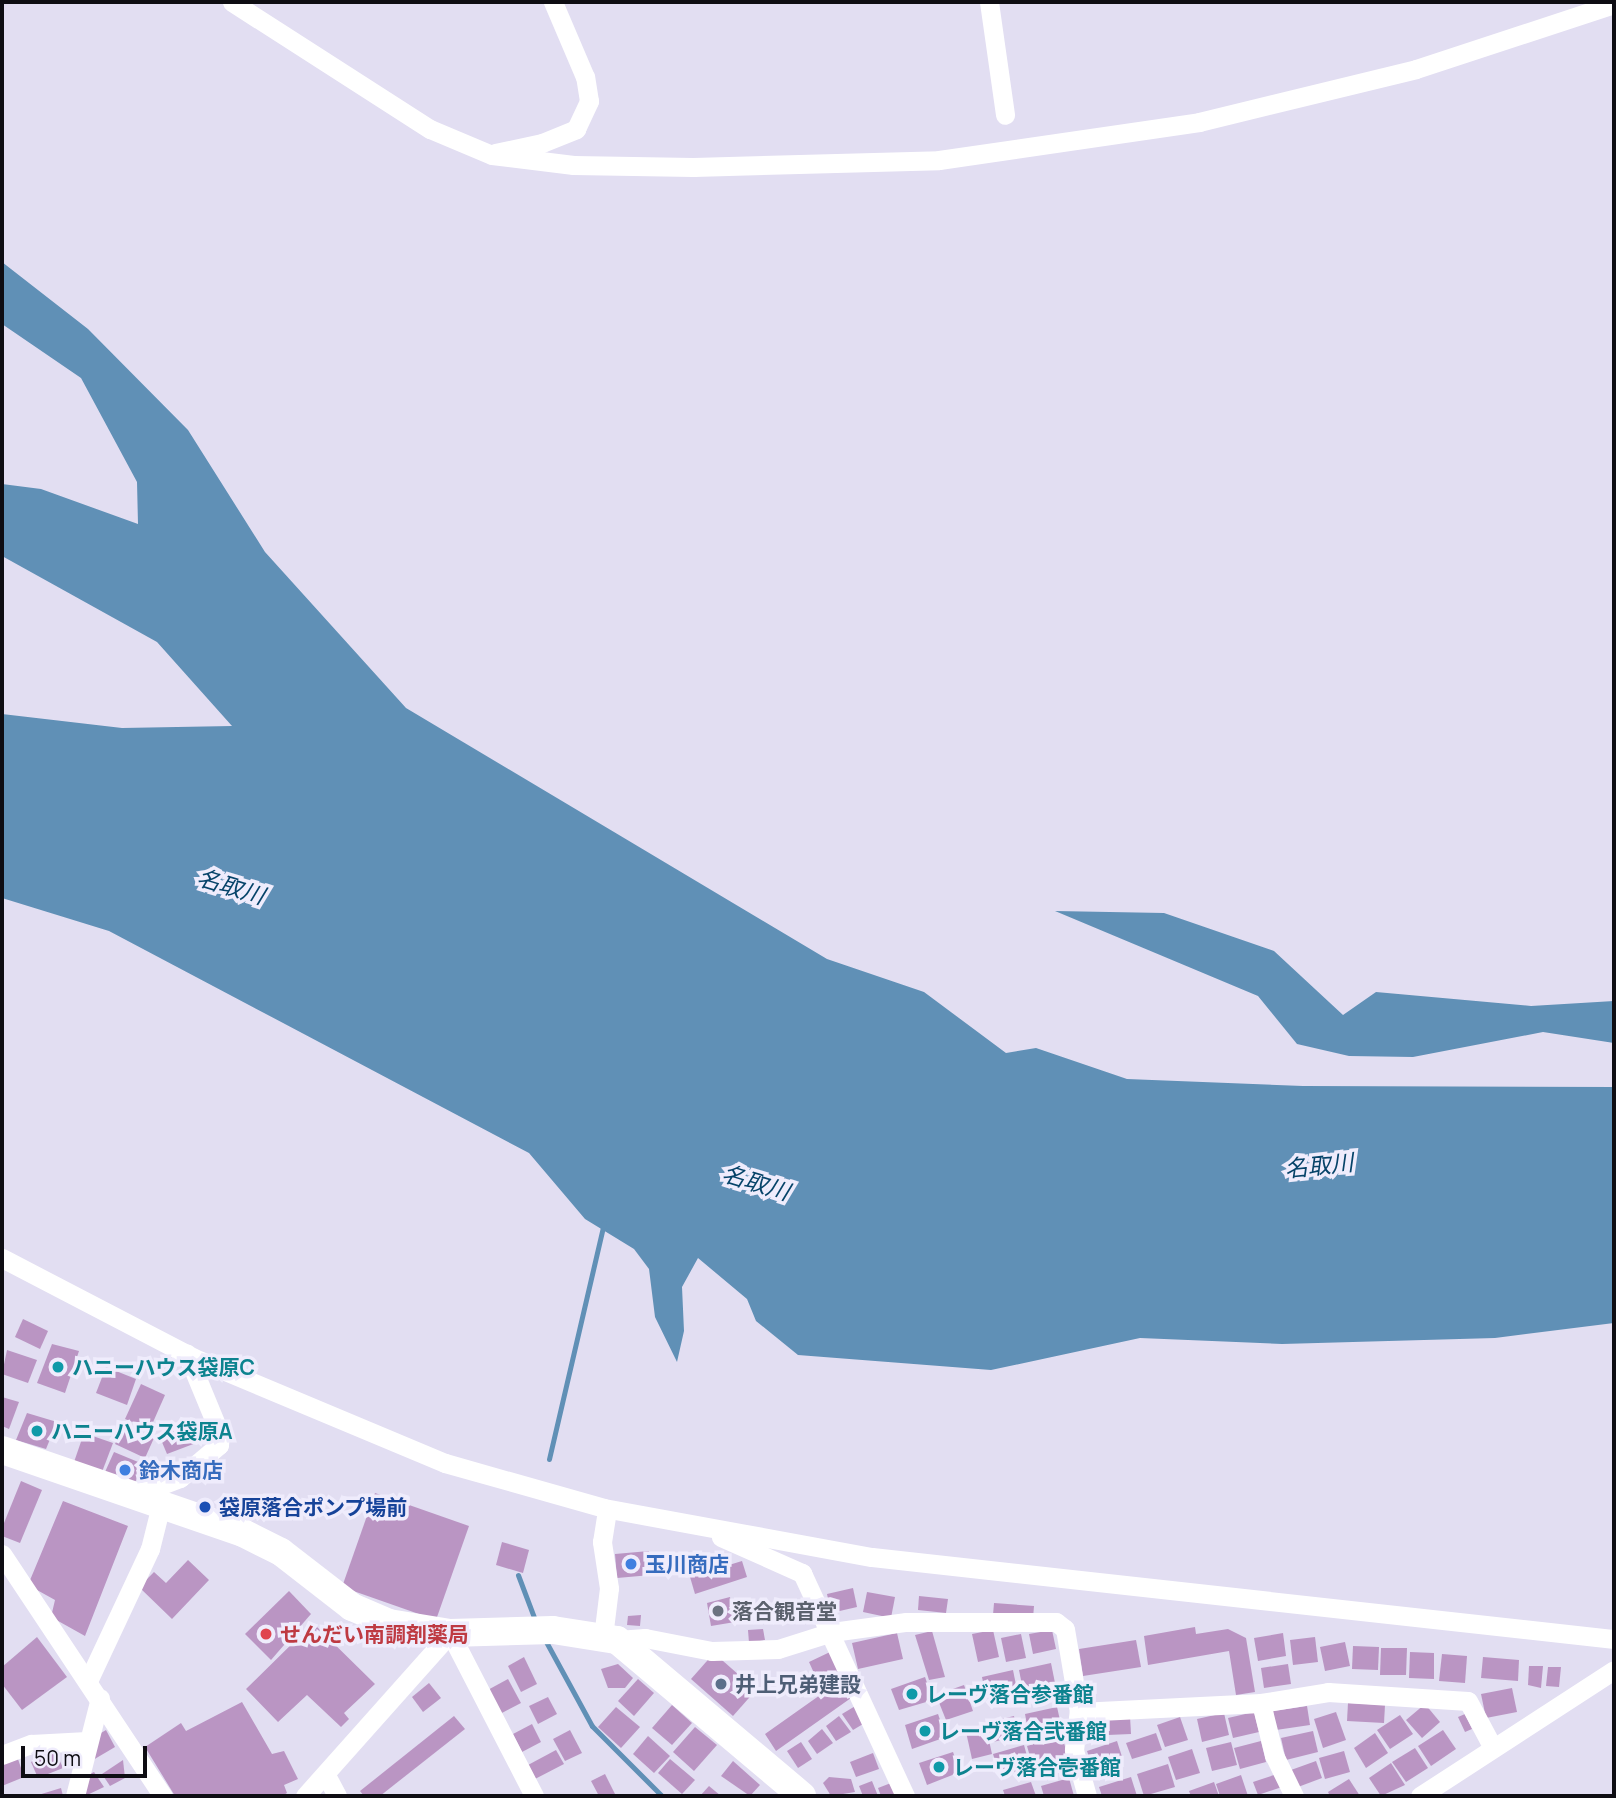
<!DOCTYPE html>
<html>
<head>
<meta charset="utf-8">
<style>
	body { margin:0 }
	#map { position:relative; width:1616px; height:1798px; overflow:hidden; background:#e2def2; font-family:Manrope,"Noto Sans JP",sans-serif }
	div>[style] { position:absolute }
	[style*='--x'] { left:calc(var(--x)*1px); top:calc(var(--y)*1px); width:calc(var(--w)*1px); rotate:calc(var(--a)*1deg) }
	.water>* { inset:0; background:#6090b6 }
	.stream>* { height:5px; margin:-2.5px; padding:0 2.5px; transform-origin:2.5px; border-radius:2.5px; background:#6090b6 }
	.building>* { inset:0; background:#ba95c3 }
	.street>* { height:19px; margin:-9.5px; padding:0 9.5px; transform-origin:9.5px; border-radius:9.5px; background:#fff }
	.secondary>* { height:28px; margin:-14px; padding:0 14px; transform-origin:14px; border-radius:14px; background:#fff }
	.dots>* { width:19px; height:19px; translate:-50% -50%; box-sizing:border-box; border:4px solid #efecfc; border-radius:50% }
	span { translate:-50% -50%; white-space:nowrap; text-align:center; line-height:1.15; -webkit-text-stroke:7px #efecfc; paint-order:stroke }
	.culture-label { font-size:21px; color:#0d838f; font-weight:700 }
	.left { translate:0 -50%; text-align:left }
	.shop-label { font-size:21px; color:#366cbe; font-weight:700 }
	.transit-label { font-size:21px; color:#164399; font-weight:700 }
	.worship-label { font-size:21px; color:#5b616d; font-weight:700 }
	.health-label { font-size:21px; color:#be3a42; font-weight:700 }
	.service-label { font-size:21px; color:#4e5e75; font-weight:700 }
	.water-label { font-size:23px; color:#064369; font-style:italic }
	.frame { position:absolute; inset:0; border:4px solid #0e0d13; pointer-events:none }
	.scale { position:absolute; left:21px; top:1746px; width:126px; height:32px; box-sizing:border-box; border:4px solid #0e0d13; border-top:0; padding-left:9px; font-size:21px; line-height:24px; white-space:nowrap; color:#0e0d13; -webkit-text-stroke:5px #efecfc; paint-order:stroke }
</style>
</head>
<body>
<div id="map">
	<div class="water">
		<div style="clip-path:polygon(2px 262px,88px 329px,188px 430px,265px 552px,406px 708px,827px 959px,924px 992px,1006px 1053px,1036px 1048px,1127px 1079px,1303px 1086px,1614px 1087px,1614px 1323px,1495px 1338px,1282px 1344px,1140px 1338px,991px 1370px,798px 1355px,756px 1321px,747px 1299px,698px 1258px,682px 1287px,684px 1331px,677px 1362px,655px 1317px,649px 1269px,634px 1249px,585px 1219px,529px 1153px,109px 931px,2px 898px,2px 714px,122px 728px,232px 726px,157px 642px,2px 556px,2px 484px,41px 489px,138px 524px,137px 482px,81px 378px,2px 324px)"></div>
		<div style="clip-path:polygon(1055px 911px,1164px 913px,1274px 951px,1343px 1015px,1376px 992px,1531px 1006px,1614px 1001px,1614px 1043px,1543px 1032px,1413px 1057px,1349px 1056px,1297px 1044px,1258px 996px)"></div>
	</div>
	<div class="stream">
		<div style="--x:549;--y:1459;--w:242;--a:-76.9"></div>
		<div style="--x:518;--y:1575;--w:48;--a:69.3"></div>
		<div style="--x:544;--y:1638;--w:100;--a:61.4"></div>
		<div style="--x:592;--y:1726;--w:99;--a:45"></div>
	</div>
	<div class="building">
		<div style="clip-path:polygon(23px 1319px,48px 1331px,40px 1349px,15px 1337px)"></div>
		<div style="clip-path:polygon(52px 1344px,79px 1351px,65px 1393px,37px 1383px)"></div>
		<div style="clip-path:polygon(7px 1350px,37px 1360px,28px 1383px,2px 1374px)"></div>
		<div style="clip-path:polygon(106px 1367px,136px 1379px,127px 1405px,96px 1393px)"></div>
		<div style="clip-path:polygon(141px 1384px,165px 1395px,150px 1429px,125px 1419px)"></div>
		<div style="clip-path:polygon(2px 1397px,19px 1402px,9px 1429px,2px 1426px)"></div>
		<div style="clip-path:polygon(27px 1413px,57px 1422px,46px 1449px,16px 1440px)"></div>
		<div style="clip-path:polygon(187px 1424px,196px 1443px,167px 1454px,159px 1435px)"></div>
		<div style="clip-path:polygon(124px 1425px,154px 1438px,145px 1458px,115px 1444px)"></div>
		<div style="clip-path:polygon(84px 1433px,113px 1443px,102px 1472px,74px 1462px)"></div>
		<div style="clip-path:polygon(114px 1452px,143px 1464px,134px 1485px,105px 1472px)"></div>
		<div style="clip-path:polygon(21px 1481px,42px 1490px,20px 1543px,2px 1536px,2px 1528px)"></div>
		<div style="clip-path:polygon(375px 1493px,469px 1526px,436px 1620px,342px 1587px)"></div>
		<div style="clip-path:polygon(63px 1501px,128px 1526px,85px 1636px,51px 1617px,55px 1600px,28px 1585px)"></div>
		<div style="clip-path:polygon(502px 1542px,529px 1550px,523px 1573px,496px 1565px)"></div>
		<div style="clip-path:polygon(649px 1551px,651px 1575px,617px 1578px,615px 1554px)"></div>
		<div style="clip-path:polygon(188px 1560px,209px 1580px,172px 1619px,139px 1587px,154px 1572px,166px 1583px)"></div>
		<div style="clip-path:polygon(742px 1561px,747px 1577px,695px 1594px,690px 1577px)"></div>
		<div style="clip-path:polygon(853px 1588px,857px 1607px,831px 1613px,827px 1594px)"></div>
		<div style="clip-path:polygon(289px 1591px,311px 1614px,271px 1660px,245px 1634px)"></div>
		<div style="clip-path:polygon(867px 1592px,895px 1597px,891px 1618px,863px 1612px)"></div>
		<div style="clip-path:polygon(919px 1596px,948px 1599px,946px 1613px,918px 1610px)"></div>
		<div style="clip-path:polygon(730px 1597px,735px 1622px,711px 1626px,707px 1603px)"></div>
		<div style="clip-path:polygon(994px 1603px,1034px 1606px,1033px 1618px,993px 1615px)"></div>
		<div style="clip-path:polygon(641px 1615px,640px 1626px,627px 1625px,628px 1616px)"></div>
		<div style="clip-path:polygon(317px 1627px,375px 1684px,344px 1713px,349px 1719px,341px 1727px,307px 1695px,278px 1722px,246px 1689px,306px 1630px,310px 1633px)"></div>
		<div style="clip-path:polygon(1195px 1627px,1196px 1634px,1228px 1629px,1246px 1638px,1255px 1692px,1236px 1695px,1229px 1651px,1148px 1665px,1144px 1636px)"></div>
		<div style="clip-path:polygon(763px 1629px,765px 1640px,749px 1643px,748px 1630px)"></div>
		<div style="clip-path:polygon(993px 1630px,999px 1657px,978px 1662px,972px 1634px)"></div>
		<div style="clip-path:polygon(1052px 1630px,1056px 1649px,1033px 1654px,1029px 1634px)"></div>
		<div style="clip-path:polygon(932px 1631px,945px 1677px,929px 1680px,915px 1635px)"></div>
		<div style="clip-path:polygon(897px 1633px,903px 1659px,858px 1669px,852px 1643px)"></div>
		<div style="clip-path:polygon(1283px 1633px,1286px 1656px,1258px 1661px,1254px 1638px)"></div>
		<div style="clip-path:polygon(1021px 1634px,1026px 1658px,1006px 1662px,1001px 1638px)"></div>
		<div style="clip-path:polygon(37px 1637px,67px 1677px,22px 1710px,2px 1684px,2px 1667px)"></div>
		<div style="clip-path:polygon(1315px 1637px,1318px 1662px,1293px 1665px,1290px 1640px)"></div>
		<div style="clip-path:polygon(1136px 1640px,1141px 1667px,1083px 1676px,1079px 1649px)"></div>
		<div style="clip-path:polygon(1345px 1642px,1350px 1666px,1325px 1671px,1320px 1647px)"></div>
		<div style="clip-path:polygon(1353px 1646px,1379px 1647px,1378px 1670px,1352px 1669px)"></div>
		<div style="clip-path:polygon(1381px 1648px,1407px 1648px,1406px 1675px,1380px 1675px)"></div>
		<div style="clip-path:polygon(830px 1652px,851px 1698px,776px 1751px,765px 1734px,823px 1693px,809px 1662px)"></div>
		<div style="clip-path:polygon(1410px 1652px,1434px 1653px,1434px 1679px,1409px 1678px)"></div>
		<div style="clip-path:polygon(714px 1653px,756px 1690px,733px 1716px,691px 1679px)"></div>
		<div style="clip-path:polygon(1442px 1654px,1467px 1656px,1465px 1683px,1439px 1681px)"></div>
		<div style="clip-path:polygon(524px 1657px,537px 1684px,521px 1692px,508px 1666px)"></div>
		<div style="clip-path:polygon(1483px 1657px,1519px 1660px,1518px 1681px,1481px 1678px)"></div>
		<div style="clip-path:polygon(1051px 1663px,1055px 1683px,1023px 1690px,1019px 1670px)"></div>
		<div style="clip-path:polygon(618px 1664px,633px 1678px,625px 1688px,608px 1688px,601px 1669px)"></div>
		<div style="clip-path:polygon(1288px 1664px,1291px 1684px,1264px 1688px,1261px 1668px)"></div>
		<div style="clip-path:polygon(1529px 1666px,1543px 1666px,1541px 1688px,1528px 1685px)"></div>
		<div style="clip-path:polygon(1548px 1667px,1561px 1667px,1559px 1687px,1546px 1686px)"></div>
		<div style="clip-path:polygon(1013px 1670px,1017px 1690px,986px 1697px,982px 1677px)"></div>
		<div style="clip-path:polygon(925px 1677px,933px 1700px,899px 1710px,891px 1689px)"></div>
		<div style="clip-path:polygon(508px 1679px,521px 1703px,496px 1716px,484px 1692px)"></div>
		<div style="clip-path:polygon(638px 1679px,654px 1693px,634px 1716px,618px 1701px)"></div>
		<div style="clip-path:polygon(429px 1683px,441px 1698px,423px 1712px,412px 1697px)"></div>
		<div style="clip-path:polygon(964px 1685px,973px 1711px,946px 1720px,936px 1695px)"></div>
		<div style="clip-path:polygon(1512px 1688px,1517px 1712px,1486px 1718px,1481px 1694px)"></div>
		<div style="clip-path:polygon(548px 1697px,557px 1714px,538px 1724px,529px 1706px)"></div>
		<div style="clip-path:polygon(242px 1702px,272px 1754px,284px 1751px,298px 1779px,284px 1785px,287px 1793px,282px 1796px,175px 1796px,145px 1747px,181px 1723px,186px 1731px)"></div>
		<div style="clip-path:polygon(1348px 1703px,1385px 1705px,1384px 1723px,1347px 1721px)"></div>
		<div style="clip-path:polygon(1425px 1704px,1440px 1722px,1422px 1738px,1406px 1720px)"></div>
		<div style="clip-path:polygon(672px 1705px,692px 1723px,672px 1745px,652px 1728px)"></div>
		<div style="clip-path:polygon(857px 1705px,868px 1721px,853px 1730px,842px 1714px)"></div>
		<div style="clip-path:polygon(1307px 1706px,1310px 1725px,1276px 1730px,1273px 1711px)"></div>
		<div style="clip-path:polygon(616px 1707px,640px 1727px,621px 1748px,598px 1727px)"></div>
		<div style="clip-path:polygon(1057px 1707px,1062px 1729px,1029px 1736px,1025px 1714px)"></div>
		<div style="clip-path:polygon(1254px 1712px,1259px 1732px,1233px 1738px,1228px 1718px)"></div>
		<div style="clip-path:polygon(1336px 1712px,1346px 1740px,1323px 1748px,1314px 1719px)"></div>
		<div style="clip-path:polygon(1224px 1713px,1229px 1735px,1202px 1742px,1197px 1719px)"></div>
		<div style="clip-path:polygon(938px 1714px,946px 1737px,912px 1749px,905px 1725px)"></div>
		<div style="clip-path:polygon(1465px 1714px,1472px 1729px,1465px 1732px,1458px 1717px)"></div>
		<div style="clip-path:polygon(1400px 1715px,1413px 1734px,1390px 1749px,1377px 1730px)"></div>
		<div style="clip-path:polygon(454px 1716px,465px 1729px,380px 1796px,364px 1796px,360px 1791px)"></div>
		<div style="clip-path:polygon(839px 1716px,851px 1732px,836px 1741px,826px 1726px)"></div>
		<div style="clip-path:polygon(1014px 1716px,1018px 1736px,993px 1742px,989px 1722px)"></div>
		<div style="clip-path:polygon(1130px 1716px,1131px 1734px,1084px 1736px,1083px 1718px)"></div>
		<div style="clip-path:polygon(1180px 1717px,1188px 1740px,1165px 1747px,1157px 1725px)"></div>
		<div style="clip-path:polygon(532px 1724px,541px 1742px,522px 1752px,513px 1734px)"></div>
		<div style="clip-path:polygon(695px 1727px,717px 1745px,694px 1771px,673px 1752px)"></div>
		<div style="clip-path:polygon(986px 1727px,992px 1754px,972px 1759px,966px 1732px)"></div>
		<div style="clip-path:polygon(822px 1729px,833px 1743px,817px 1754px,808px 1741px)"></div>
		<div style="clip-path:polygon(106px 1730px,115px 1747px,93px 1760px,94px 1737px)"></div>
		<div style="clip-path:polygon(570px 1730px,582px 1753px,565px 1761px,553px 1739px)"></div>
		<div style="clip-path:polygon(1443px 1730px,1456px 1749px,1431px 1766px,1418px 1746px)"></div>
		<div style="clip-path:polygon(1313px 1731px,1318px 1752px,1286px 1760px,1281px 1738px)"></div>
		<div style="clip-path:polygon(1156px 1733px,1162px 1750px,1132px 1759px,1126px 1743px)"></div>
		<div style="clip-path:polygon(1375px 1733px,1388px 1753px,1366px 1768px,1354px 1748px)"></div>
		<div style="clip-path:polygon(648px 1736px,670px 1756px,654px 1773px,633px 1754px)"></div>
		<div style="clip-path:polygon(1062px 1736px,1068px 1757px,1033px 1767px,1027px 1746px)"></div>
		<div style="clip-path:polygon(1117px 1741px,1123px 1760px,1093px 1769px,1087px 1751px)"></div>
		<div style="clip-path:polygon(1261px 1741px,1266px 1762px,1240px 1769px,1234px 1748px)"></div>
		<div style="clip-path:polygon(801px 1742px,812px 1759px,798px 1768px,787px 1751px)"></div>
		<div style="clip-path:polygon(1231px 1742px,1237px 1765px,1212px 1771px,1206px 1748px)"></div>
		<div style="clip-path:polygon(1024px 1745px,1030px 1767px,1000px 1776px,993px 1754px)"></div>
		<div style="clip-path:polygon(1415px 1748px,1428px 1768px,1406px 1782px,1392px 1762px)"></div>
		<div style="clip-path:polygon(1192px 1749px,1200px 1773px,1176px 1780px,1168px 1757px)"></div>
		<div style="clip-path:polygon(55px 1750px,63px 1768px,38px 1778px,31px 1762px)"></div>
		<div style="clip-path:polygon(556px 1750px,564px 1764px,535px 1779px,528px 1765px)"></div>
		<div style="clip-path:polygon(1344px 1751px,1350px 1772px,1325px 1779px,1319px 1758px)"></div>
		<div style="clip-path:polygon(953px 1752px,960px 1772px,927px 1785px,919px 1763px)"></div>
		<div style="clip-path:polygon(873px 1753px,879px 1769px,856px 1777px,850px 1762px)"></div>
		<div style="clip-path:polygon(18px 1759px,24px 1777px,2px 1786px,2px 1765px)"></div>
		<div style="clip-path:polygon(670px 1759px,695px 1780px,682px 1794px,658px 1773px)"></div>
		<div style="clip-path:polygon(123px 1760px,125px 1778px,110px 1786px,102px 1774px)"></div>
		<div style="clip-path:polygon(733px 1761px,760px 1785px,750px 1796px,721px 1776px)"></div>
		<div style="clip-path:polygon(1316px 1761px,1322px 1778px,1298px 1787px,1291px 1770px)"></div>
		<div style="clip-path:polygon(1391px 1763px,1405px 1785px,1381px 1796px,1369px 1778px)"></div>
		<div style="clip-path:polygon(1168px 1764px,1175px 1787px,1144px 1796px,1137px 1774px)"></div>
		<div style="clip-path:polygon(94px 1772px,104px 1787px,85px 1796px,86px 1776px)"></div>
		<div style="clip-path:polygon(605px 1774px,616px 1796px,599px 1796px,591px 1781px)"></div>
		<div style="clip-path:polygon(1277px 1774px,1282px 1787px,1258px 1795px,1253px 1782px)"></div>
		<div style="clip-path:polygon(1241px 1775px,1248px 1796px,1220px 1796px,1216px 1784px)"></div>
		<div style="clip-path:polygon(829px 1777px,851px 1779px,855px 1792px,831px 1796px,823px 1783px)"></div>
		<div style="clip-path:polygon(1131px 1777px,1137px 1796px,1102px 1796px,1099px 1787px)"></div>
		<div style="clip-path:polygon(1069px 1778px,1074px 1796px,1044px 1796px,1041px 1786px)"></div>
		<div style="clip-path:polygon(1349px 1779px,1360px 1796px,1330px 1796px,1328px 1792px)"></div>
		<div style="clip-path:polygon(872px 1781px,878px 1796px,863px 1796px,859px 1786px)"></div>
		<div style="clip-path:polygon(1031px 1782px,1036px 1796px,1005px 1796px,1003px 1790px)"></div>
		<div style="clip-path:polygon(1214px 1782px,1219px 1796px,1191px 1796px,1189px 1791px)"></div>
		<div style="clip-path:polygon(891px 1783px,896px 1796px,881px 1796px,878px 1788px)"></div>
		<div style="clip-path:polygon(709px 1786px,721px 1796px,700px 1796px)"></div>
		<div style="clip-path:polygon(61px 1788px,63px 1796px,35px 1796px)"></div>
	</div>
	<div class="street">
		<div style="--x:232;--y:2;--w:235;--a:32.7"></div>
		<div style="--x:430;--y:129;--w:67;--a:22.8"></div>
		<div style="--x:492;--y:155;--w:82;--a:7"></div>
		<div style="--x:573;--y:165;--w:120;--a:1"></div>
		<div style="--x:693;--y:167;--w:246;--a:-1.6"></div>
		<div style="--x:939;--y:160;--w:263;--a:-8.3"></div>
		<div style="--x:1199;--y:122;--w:223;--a:-13.7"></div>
		<div style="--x:1416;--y:69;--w:208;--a:-18.2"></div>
		<div style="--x:989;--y:2;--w:114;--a:81.9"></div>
		<div style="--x:495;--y:153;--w:48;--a:-12"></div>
		<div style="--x:542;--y:143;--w:37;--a:-22"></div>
		<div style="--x:576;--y:129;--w:31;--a:-65"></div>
		<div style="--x:589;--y:101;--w:24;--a:-99"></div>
		<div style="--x:585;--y:77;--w:82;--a:-113.1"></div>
		<div style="--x:2;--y:1258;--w:216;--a:27.5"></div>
		<div style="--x:194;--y:1358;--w:272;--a:22.7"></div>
		<div style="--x:445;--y:1463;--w:165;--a:15.8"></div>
		<div style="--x:604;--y:1508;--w:272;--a:10.4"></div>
		<div style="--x:872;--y:1557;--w:747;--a:6.31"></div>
		<div style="--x:140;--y:1493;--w:43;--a:-20.6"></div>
		<div style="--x:180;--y:1478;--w:51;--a:-40.2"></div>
		<div style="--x:219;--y:1445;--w:11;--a:-85"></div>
		<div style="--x:220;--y:1434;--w:87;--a:-112.4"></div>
		<div style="--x:721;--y:1537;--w:89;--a:24"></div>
		<div style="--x:802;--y:1573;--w:246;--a:65.2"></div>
		<div style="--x:2;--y:1554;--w:291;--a:56.4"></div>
		<div style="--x:603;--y:1637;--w:49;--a:-83"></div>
		<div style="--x:609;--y:1588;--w:47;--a:-98.7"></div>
		<div style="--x:602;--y:1542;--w:33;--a:-81"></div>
		<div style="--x:617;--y:1640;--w:28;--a:-4"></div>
		<div style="--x:645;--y:1638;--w:68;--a:11"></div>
		<div style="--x:712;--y:1651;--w:66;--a:-1.7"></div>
		<div style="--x:778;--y:1649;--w:57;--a:-17.5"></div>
		<div style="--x:832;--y:1632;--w:75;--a:-7.7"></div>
		<div style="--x:906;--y:1622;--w:150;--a:0"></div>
		<div style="--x:1056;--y:1622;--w:11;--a:38"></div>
		<div style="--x:1065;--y:1629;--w:84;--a:80.4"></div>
		<div style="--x:89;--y:1679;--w:144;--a:-64.9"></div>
		<div style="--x:150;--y:1549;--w:49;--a:-76"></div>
		<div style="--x:1261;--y:1703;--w:54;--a:76"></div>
		<div style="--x:1274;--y:1755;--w:46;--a:64"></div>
		<div style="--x:2;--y:1755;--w:31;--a:-21"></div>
		<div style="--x:31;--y:1744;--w:56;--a:-3.1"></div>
		<div style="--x:327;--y:1777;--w:21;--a:62"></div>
		<div style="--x:75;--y:1796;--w:101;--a:-75.7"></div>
		<div style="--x:305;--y:1796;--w:218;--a:-48.3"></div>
		<div style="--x:450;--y:1633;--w:183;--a:62.7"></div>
		<div style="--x:1087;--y:1796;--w:48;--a:-105.8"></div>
		<div style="--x:1074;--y:1750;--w:38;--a:-83"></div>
		<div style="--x:1079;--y:1712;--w:182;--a:-2.8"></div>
		<div style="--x:1261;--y:1703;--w:68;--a:-9.3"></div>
		<div style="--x:1328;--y:1692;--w:140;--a:3.7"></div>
		<div style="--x:1468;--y:1701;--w:53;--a:62"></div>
		<div style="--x:1420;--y:1796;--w:231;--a:-33"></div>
	</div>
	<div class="secondary">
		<div style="--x:2;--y:1450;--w:255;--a:19"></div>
		<div style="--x:243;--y:1533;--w:42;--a:26.6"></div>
		<div style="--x:281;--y:1552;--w:90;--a:37.8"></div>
		<div style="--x:352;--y:1607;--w:40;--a:23.4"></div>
		<div style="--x:389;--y:1623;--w:62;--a:9.3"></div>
		<div style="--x:450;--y:1633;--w:103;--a:-1.7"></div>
		<div style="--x:553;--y:1630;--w:65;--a:8.9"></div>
		<div style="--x:617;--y:1640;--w:242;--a:40.1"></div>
	</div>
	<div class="dots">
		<div style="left:58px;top:1367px;background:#0f9aa8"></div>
		<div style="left:37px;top:1431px;background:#0f9aa8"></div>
		<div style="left:125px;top:1470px;background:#3f7fe0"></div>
		<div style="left:205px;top:1507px;background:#1a4fb4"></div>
		<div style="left:631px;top:1564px;background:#3f7fe0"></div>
		<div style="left:718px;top:1611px;background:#6b7280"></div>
		<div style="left:266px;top:1634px;background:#e0444e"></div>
		<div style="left:721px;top:1684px;background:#5c6f8a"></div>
		<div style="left:912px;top:1694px;background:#0f9aa8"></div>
		<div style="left:925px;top:1731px;background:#0f9aa8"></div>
		<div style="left:939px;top:1767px;background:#0f9aa8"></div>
	</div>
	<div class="culture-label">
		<span class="left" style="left:72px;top:1367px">ハニーハウス袋原C</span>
		<span class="left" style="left:51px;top:1431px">ハニーハウス袋原A</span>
		<span class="left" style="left:926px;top:1694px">レーヴ落合参番館</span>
		<span class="left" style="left:939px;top:1731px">レーヴ落合弐番館</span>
		<span class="left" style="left:953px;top:1767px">レーヴ落合壱番館</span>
	</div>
	<div class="shop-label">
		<span class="left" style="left:139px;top:1470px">鈴木商店</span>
		<span class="left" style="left:645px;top:1564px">玉川商店</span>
	</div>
	<div class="transit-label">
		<span class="left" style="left:219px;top:1507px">袋原落合ポンプ場前</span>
	</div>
	<div class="worship-label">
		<span class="left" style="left:732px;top:1611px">落合観音堂</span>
	</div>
	<div class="health-label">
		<span class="left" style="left:280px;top:1634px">せんだい南調剤薬局</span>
	</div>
	<div class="service-label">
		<span class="left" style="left:735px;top:1684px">井上兄弟建設</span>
	</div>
	<div class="water-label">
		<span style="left:231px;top:886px;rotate:17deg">名取川</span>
		<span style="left:1319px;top:1165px;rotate:-6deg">名取川</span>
		<span style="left:756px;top:1182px;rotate:17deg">名取川</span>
	</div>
	<div class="frame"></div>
	<div class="scale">50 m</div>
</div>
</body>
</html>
